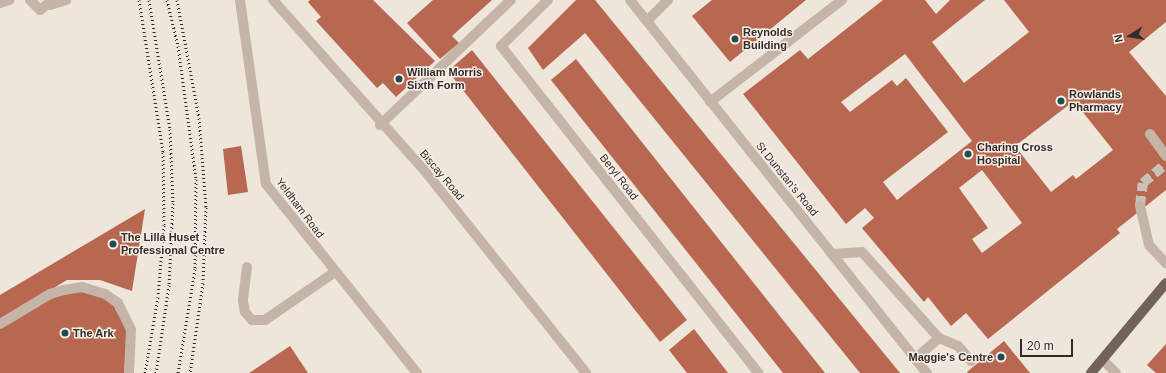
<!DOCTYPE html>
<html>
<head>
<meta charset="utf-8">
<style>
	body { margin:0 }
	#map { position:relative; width:1166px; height:373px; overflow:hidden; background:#eee5db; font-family:Arial,sans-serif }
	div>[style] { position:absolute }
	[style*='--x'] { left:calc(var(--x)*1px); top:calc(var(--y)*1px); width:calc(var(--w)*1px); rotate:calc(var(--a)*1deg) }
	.building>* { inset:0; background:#b86750 }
	.minor-tunnel>* { height:10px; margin-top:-5px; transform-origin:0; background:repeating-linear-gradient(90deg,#c9c0b7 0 10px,transparent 0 15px) }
	.minor>* { height:10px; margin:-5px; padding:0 5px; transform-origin:5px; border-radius:5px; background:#c5b5a9 }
	.major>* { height:10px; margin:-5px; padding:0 5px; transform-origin:5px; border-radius:5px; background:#73625a }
	.rail>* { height:3px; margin-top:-1.5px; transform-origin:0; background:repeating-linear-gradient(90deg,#332b28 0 1px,transparent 0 4px) }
	.dots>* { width:11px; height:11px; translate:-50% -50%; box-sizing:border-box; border:2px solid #f7efe7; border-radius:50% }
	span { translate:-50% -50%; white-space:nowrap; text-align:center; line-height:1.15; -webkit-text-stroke:3px #f7efe7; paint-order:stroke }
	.poi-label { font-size:11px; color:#332b28; font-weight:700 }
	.left { translate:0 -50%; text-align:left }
	.right { translate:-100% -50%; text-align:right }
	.street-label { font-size:11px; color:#332b28 }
	.north { position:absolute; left:1110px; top:16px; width:40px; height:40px; -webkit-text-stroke:3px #f7efe7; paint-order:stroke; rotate:258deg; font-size:11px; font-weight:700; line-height:16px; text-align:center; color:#332b28 }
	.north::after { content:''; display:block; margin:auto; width:14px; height:18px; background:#332b28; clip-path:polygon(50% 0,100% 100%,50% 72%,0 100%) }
	.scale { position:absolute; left:1020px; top:339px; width:53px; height:18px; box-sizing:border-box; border:2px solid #332b28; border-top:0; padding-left:5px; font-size:12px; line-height:14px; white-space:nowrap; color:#332b28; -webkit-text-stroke:3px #f7efe7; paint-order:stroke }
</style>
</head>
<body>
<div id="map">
	<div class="building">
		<div style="clip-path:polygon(310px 0,373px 0,435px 61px,396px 97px,383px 83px,377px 88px,316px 21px,321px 17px,308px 2px)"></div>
		<div style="clip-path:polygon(433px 0,492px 0,452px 36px,459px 43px,440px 59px,407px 23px)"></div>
		<div style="clip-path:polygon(576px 0,595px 0,900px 373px,860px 373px,585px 33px,543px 70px,528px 48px)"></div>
		<div style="clip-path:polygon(712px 0,806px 0,730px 62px,692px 16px)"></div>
		<div style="clip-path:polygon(evenodd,883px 0,925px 0,936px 14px,950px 0,985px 0,932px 42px,964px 83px,1029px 32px,1004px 0,1166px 0,1166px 22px,1129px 52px,1166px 96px,1166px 190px,1117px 229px,1120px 233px,988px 339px,966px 313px,951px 326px,928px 297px,924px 302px,862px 228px,874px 218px,865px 208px,846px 224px,743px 94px,800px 50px,808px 59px,883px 0,905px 54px,972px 141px,897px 200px,883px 182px,948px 132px,906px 78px,897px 86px,892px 80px,850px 112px,841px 102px,905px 54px,883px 0,1074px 101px,1113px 150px,1076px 179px,1073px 175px,1051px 192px,1015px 146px,1074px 101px,883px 0,982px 170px,1022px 223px,982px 253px,972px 239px,988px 228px,959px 188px,982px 170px)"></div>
		<div style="clip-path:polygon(472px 50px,687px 320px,660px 342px,448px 71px)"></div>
		<div style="clip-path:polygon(576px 59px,825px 373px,783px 373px,551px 80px)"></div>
		<div style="clip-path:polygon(241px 146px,248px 192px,228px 195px,223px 149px)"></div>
		<div style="clip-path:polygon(145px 209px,132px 291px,100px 280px,67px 280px,0 320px,0 295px)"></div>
		<div style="clip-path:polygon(72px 290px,105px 297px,117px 305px,115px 309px,128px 329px,124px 373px,0 373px,0 327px,51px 297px)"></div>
		<div style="clip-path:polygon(694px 329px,728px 373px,687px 373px,669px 350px)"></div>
		<div style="clip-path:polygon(1004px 341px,1030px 373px,968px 373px,967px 372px)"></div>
		<div style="clip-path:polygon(1166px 344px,1166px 373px,1156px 373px,1147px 365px)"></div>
		<div style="clip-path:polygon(290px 346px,308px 373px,249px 373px)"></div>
	</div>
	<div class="minor-tunnel">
		<div style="--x:1140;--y:206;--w:23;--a:-83"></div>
		<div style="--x:1143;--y:183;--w:30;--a:-40"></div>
	</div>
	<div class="minor">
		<div style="--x:30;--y:0;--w:14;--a:45"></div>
		<div style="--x:40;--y:10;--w:16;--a:-38"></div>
		<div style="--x:240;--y:0;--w:186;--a:82"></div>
		<div style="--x:266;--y:184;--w:242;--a:51.4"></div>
		<div style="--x:273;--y:0;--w:227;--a:48.4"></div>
		<div style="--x:424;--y:170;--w:260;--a:51.4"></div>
		<div style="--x:548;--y:0;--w:66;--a:135.6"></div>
		<div style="--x:501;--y:46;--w:416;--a:51.8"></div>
		<div style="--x:630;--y:0;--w:477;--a:51.5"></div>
		<div style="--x:0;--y:3;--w:10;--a:-17"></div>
		<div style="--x:50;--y:5;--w:17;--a:-17"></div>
		<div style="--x:647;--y:21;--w:30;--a:-45"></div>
		<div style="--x:710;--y:102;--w:167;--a:-37.7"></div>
		<div style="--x:380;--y:125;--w:181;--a:-43.7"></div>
		<div style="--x:1150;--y:134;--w:27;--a:54"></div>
		<div style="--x:1140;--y:206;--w:40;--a:77"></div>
		<div style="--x:1149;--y:245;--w:25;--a:47"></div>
		<div style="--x:832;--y:254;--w:30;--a:-4"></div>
		<div style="--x:862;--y:252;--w:115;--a:48.2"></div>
		<div style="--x:939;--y:338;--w:32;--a:139"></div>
		<div style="--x:247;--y:267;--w:34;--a:97"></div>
		<div style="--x:243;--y:301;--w:11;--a:80"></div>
		<div style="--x:245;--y:312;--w:11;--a:49"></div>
		<div style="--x:252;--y:320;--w:13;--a:0"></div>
		<div style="--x:265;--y:320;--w:85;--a:-34.4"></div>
		<div style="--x:0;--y:324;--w:58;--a:-31"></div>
		<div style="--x:50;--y:294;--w:15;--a:-16"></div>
		<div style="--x:64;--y:290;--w:18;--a:-9"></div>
		<div style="--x:82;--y:287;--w:24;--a:17"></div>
		<div style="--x:105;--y:294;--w:16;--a:35"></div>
		<div style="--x:118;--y:303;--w:30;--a:64"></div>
		<div style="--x:131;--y:330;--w:43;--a:92.7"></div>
		<div style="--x:939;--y:338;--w:21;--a:23"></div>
		<div style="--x:958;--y:346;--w:20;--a:49"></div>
		<div style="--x:1103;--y:360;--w:18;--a:45"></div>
	</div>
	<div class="major">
		<div style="--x:1091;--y:373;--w:117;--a:-50.2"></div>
	</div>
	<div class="rail">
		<div style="--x:139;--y:0;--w:154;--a:81"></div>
		<div style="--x:163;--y:152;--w:73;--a:89.2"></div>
		<div style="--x:164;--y:225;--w:72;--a:94.8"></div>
		<div style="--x:158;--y:297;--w:77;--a:99.7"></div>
		<div style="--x:149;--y:0;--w:131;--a:80.8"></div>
		<div style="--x:170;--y:129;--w:74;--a:87.7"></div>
		<div style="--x:173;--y:203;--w:82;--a:92.8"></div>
		<div style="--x:169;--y:285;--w:89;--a:98.4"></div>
		<div style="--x:167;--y:0;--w:47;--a:76.6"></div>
		<div style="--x:178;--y:46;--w:134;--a:82.3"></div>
		<div style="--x:196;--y:179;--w:90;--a:90.6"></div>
		<div style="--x:195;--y:269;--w:105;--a:99.3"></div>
		<div style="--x:177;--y:0;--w:120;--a:79.4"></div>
		<div style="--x:199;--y:118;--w:89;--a:85.5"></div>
		<div style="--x:206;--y:207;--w:76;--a:92.3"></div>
		<div style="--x:203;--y:283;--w:91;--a:98.2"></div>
	</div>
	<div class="dots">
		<div style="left:735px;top:39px;background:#224d4f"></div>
		<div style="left:399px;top:79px;background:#224d4f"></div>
		<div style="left:1061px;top:101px;background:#224d4f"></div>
		<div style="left:968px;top:154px;background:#224d4f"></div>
		<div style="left:113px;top:244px;background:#224d4f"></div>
		<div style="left:65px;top:333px;background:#224d4f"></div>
		<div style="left:1001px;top:357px;background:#224d4f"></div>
	</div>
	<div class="poi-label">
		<span class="left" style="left:743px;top:39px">Reynolds<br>Building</span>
		<span class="left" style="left:407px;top:79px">William Morris<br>Sixth Form</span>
		<span class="left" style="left:1069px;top:101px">Rowlands<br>Pharmacy</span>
		<span class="left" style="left:977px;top:154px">Charing Cross<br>Hospital</span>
		<span class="left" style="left:121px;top:244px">The Lilla Huset<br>Professional Centre</span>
		<span class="left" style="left:73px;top:333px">The Ark</span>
		<span class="right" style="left:993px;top:357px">Maggie's Centre</span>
	</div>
	<div class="street-label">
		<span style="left:442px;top:175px;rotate:50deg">Biscay Road</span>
		<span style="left:619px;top:177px;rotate:52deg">Beryl Road</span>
		<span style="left:787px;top:179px;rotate:51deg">St Dunstan's Road</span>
		<span style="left:300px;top:208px;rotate:53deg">Yeldham Road</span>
	</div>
	<div class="north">N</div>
	<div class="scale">20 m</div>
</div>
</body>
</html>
